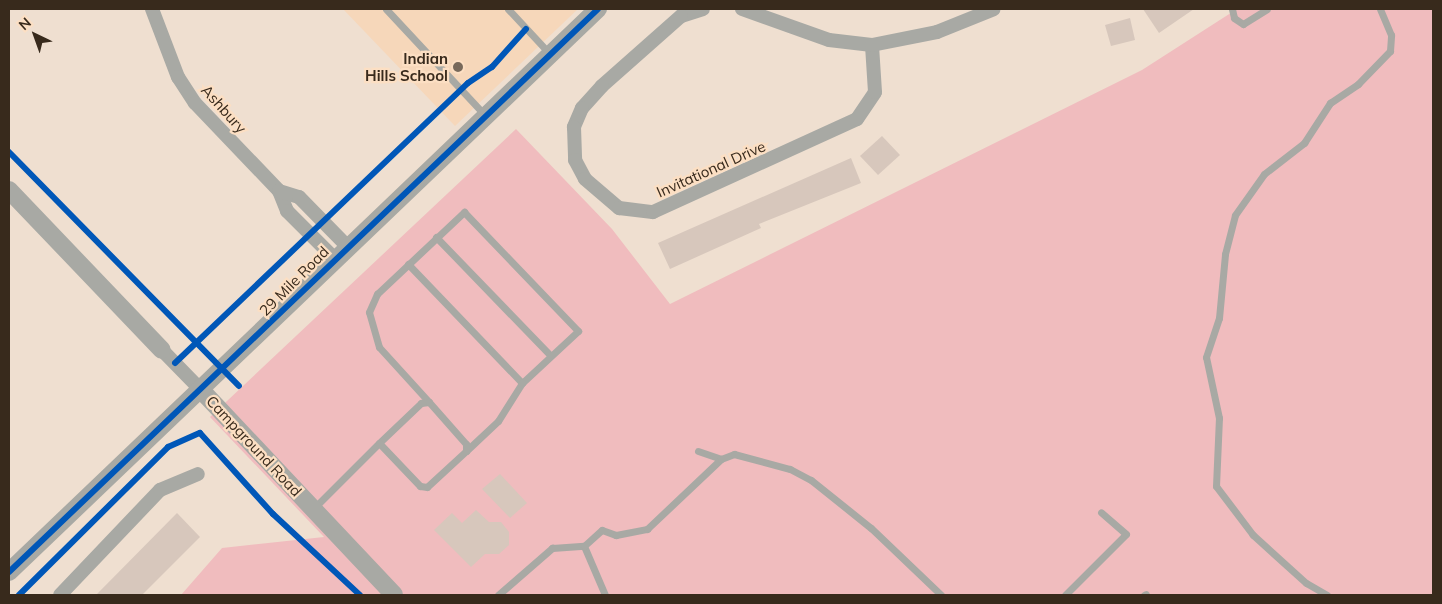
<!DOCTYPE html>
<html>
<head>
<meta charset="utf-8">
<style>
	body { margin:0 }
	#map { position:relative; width:1442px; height:604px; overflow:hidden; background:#efdfd0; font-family:Mulish,sans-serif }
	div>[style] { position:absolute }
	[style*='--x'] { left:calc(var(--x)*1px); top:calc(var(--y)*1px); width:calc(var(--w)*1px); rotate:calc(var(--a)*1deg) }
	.built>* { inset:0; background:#f6d7ba }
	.green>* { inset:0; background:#f0bcbe }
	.building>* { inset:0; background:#d7c7bc }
	.service>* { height:7px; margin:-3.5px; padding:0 3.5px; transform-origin:3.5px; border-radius:3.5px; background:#a8a9a4 }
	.minor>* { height:14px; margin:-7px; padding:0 7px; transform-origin:7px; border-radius:7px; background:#a8a9a4 }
	.tertiary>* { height:18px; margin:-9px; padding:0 9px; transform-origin:9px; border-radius:9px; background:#a8a9a4 }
	.cycleway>* { height:6px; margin:-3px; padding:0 3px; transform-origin:3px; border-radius:3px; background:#0057b8 }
	.dots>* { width:14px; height:14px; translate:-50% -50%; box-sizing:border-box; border:2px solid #fcdfc3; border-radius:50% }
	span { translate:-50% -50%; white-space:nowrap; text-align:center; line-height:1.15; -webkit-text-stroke:4.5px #fcdfc3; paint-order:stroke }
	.poi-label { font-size:15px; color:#382a1c; font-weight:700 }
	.right { translate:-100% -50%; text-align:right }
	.street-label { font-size:15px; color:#382a1c }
	.frame { position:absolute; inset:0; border:10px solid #382a1c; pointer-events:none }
	.north { position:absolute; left:10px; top:10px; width:50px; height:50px; -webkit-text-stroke:4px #fcdfc3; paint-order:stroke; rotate:318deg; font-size:14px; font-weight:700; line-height:20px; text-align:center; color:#382a1c }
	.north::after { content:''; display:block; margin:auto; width:18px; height:22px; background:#382a1c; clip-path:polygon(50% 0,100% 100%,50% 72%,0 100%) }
</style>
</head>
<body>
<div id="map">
	<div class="built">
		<div style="clip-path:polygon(343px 9px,578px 9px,455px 126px)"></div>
	</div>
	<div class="green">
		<div style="clip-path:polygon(1237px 9px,1433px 9px,1433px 595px,181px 595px,222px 548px,324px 537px,210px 417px,516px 129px,612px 229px,670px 304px,1142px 70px)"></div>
	</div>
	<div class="building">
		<div style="clip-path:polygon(1143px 9px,1194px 9px,1159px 33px)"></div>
		<div style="clip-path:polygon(1130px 18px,1135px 40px,1111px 46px,1105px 25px)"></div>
		<div style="clip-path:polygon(882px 136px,900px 155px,878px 175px,860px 156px)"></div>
		<div style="clip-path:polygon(851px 158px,861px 183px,759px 224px,761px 228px,670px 269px,658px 243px)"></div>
		<div style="clip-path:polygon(500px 474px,527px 503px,510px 518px,482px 489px)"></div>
		<div style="clip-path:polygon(476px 510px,489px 522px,501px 522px,509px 532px,509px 545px,499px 554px,485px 554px,471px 567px,434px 530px,452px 513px,462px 523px)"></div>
		<div style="clip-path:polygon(177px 513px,200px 537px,142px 595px,96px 595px)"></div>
	</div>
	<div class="service">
		<div style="--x:386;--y:9;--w:145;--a:47"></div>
		<div style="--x:508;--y:9;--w:62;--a:47"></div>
		<div style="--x:1232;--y:9;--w:9;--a:77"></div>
		<div style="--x:1234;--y:18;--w:11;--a:34"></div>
		<div style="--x:1243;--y:24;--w:28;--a:-32"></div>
		<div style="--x:436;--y:237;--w:165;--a:46"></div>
		<div style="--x:408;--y:264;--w:165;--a:46.2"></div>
		<div style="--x:429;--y:402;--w:74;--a:-132.3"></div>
		<div style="--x:379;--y:347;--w:36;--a:-106"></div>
		<div style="--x:369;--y:312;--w:20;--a:-66"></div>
		<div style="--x:377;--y:294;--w:120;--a:-43.3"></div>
		<div style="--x:464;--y:212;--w:165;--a:46.2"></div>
		<div style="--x:578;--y:331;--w:76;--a:137.1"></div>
		<div style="--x:522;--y:383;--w:45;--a:122.3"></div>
		<div style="--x:498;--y:421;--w:44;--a:136.8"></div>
		<div style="--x:698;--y:451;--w:24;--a:19"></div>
		<div style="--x:313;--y:509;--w:93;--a:-45"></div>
		<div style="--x:379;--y:443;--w:58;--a:-43.6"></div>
		<div style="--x:421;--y:403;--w:8;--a:-7"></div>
		<div style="--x:429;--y:402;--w:56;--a:48.6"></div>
		<div style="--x:466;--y:444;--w:7;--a:90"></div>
		<div style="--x:466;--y:451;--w:53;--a:137.3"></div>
		<div style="--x:427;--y:487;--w:7;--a:-172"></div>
		<div style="--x:420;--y:486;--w:59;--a:-133.6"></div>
		<div style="--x:584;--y:546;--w:53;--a:66.8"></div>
		<div style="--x:498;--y:595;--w:72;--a:-41"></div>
		<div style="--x:552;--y:548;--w:32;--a:-4"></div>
		<div style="--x:584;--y:546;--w:24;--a:-42"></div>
		<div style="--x:602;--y:530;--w:15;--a:20"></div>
		<div style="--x:616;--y:535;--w:32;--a:-11"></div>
		<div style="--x:647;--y:529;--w:102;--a:-43.4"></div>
		<div style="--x:721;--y:459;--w:14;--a:-21"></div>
		<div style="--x:734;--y:454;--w:58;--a:15"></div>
		<div style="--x:790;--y:469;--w:24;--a:28"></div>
		<div style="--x:811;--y:480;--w:77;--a:38.7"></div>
		<div style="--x:871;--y:528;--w:97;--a:43.7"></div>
		<div style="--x:1065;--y:595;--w:86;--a:-45"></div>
		<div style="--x:1126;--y:534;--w:33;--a:-139"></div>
		<div style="--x:1144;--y:595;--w:2;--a:-27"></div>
		<div style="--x:1327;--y:595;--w:24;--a:-150"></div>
		<div style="--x:1306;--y:583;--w:72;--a:-137.8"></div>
		<div style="--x:1253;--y:535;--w:61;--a:-127.1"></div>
		<div style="--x:1216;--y:486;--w:68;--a:-87.5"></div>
		<div style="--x:1219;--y:418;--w:62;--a:-102"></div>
		<div style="--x:1206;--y:357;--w:41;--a:-71.6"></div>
		<div style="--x:1219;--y:318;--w:64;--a:-84.6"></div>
		<div style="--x:1225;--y:254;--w:40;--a:-75.6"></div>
		<div style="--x:1235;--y:215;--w:50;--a:-54.7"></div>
		<div style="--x:1264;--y:174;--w:51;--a:-37.8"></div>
		<div style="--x:1304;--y:143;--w:48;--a:-57"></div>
		<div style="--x:1330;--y:103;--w:34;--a:-34"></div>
		<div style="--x:1358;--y:84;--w:46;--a:-45.9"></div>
		<div style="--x:1390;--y:51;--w:16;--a:-86"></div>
		<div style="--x:1391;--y:35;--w:28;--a:-113"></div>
	</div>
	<div class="minor">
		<div style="--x:152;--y:9;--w:73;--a:69.1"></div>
		<div style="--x:178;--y:77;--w:31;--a:57"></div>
		<div style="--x:195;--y:103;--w:122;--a:46.3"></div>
		<div style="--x:279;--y:191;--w:22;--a:68"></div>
		<div style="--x:287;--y:211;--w:66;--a:45"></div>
		<div style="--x:703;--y:9;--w:23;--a:162"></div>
		<div style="--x:681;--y:16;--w:106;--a:138.5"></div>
		<div style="--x:602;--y:86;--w:30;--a:132"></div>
		<div style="--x:582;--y:108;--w:21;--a:113"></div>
		<div style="--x:574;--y:127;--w:33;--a:88"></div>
		<div style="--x:575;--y:160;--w:21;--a:62"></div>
		<div style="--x:585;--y:179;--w:45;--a:40.5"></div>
		<div style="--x:619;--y:208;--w:34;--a:7"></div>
		<div style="--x:653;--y:212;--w:224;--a:-24.5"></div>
		<div style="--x:857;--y:119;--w:32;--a:-56"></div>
		<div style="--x:875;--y:92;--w:47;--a:-93.7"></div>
		<div style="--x:742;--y:9;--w:92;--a:19.6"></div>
		<div style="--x:829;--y:40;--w:43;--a:6.6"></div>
		<div style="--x:872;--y:45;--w:66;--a:-11.3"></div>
		<div style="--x:937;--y:32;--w:61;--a:-22"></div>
		<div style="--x:279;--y:191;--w:21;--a:17"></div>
		<div style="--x:299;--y:197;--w:67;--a:45.6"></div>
		<div style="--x:162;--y:350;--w:57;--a:45.7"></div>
		<div style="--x:60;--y:595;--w:145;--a:-46.4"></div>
		<div style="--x:160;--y:490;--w:41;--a:-22.8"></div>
	</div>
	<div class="tertiary">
		<div style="--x:9;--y:190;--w:221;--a:46.3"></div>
		<div style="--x:202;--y:391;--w:280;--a:46.7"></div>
		<div style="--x:9;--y:572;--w:815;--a:-43.71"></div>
	</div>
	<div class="cycleway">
		<div style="--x:9;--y:152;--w:328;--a:45.5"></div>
		<div style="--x:175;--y:363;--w:405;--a:-43.7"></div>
		<div style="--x:468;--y:83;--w:29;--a:-34"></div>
		<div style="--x:492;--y:67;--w:51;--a:-48.2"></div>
		<div style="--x:9;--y:572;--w:815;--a:-43.71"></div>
		<div style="--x:19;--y:595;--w:210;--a:-44.8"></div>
		<div style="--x:168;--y:447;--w:35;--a:-24"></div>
		<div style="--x:200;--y:433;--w:109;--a:48"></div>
		<div style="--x:273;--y:514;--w:119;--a:43"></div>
	</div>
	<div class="dots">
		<div style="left:458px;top:67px;background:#78695b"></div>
	</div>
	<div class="poi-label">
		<span class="right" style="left:448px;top:67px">Indian<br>Hills School</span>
	</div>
	<div class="street-label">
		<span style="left:224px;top:109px;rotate:48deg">Ashbury</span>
		<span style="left:711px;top:169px;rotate:-24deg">Invitational Drive</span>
		<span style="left:294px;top:281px;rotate:-45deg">29 Mile Road</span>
		<span style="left:254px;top:446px;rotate:47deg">Campground Road</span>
	</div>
	<div class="frame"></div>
	<div class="north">N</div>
</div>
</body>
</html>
